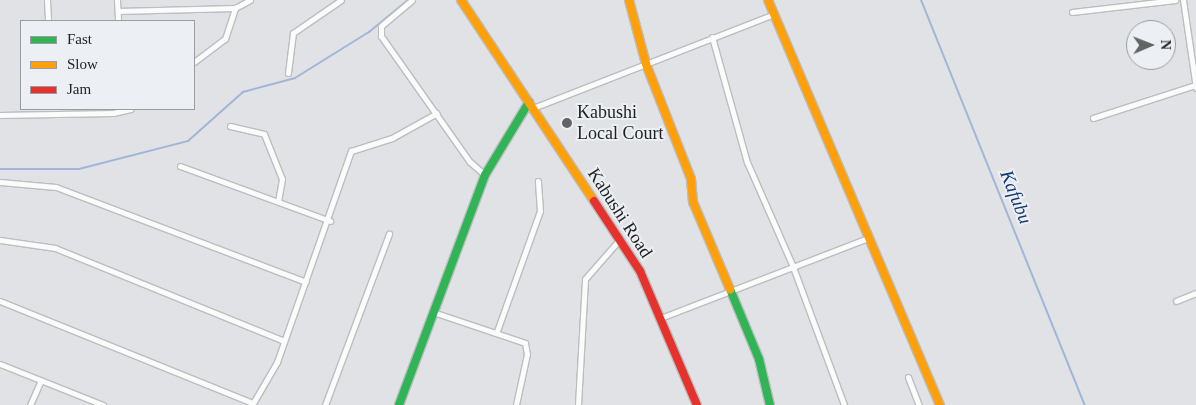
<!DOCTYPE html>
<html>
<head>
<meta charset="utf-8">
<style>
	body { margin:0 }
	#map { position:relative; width:1196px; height:405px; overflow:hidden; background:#e0e2e5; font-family:"Times New Roman",serif }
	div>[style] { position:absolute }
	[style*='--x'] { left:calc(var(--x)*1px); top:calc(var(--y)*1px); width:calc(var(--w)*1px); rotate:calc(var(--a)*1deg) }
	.stream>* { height:2px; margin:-1px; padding:0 1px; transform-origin:1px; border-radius:1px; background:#a0b6d7 }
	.roads { filter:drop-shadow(1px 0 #bbbdbf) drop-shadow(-1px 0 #bbbdbf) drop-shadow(0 1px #bbbdbf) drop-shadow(0 -1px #bbbdbf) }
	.street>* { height:5px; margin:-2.5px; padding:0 2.5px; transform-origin:2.5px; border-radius:2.5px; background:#fafbfb }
	.fast>* { height:8px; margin:-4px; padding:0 4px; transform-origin:4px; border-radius:4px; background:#30b455 }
	.slow>* { height:8px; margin:-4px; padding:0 4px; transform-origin:4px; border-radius:4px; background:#ff9f0a }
	.jam>* { height:8px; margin:-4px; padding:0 4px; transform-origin:4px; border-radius:4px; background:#e5322d }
	.dots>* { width:14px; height:14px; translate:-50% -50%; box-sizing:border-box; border:2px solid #eceff3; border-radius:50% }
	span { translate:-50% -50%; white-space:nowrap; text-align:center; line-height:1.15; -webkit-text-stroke:4px #eceff3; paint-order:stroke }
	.poi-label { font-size:18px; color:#1f2022 }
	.left { translate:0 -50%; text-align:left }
	.street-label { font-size:18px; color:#1f2022 }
	.water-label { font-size:19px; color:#133971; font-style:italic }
	.legend { position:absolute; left:20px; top:20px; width:175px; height:90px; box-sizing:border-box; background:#eceff3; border:1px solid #9a9c9f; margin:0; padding:6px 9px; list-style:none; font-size:15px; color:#1f2022 }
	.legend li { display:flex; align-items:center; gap:10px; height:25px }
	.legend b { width:25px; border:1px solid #9a9c9f }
	.north { position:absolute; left:1126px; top:20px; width:50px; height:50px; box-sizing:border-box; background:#eceff3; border:1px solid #9a9c9f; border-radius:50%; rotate:89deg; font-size:14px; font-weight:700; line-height:20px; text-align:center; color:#1f2022 }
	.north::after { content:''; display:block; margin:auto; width:18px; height:22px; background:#636466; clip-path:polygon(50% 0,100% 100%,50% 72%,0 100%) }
</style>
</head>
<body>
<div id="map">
	<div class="stream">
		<div style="--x:921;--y:0;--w:437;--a:68"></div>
		<div style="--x:0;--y:169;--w:79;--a:0"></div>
		<div style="--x:79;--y:169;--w:113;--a:-14.4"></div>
		<div style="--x:188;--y:141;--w:74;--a:-41.7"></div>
		<div style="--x:243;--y:92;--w:54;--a:-15.1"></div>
		<div style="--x:295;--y:78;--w:87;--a:-31.9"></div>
		<div style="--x:369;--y:32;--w:50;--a:-39.4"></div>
	</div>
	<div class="roads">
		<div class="street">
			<div style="--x:47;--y:0;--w:21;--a:87"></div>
			<div style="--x:117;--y:0;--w:21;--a:87"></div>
			<div style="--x:412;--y:0;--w:40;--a:140"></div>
			<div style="--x:381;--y:26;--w:10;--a:90"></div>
			<div style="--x:381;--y:36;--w:154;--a:54.8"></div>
			<div style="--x:470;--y:162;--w:20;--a:41"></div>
			<div style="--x:1183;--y:0;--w:89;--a:81.6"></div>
			<div style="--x:118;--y:11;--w:117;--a:-1.5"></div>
			<div style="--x:1072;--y:12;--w:104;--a:-6.6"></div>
			<div style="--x:712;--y:37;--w:130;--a:74.4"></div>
			<div style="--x:747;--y:162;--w:115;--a:66.3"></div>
			<div style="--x:793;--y:267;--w:147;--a:69.7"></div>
			<div style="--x:194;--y:62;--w:39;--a:-37"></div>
			<div style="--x:225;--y:39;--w:33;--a:-72"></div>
			<div style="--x:235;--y:8;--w:17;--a:-28"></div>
			<div style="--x:288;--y:73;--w:40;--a:-82.9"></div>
			<div style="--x:293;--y:33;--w:58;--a:-34.5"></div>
			<div style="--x:533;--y:108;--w:259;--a:-21.3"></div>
			<div style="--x:0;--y:115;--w:113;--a:-1"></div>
			<div style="--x:113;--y:113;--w:18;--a:-13"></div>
			<div style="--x:1093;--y:118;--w:107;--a:-17.9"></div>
			<div style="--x:230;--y:126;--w:35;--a:13"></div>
			<div style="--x:264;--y:134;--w:48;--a:68.2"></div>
			<div style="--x:282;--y:179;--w:23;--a:100"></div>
			<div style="--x:180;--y:166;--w:160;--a:20.1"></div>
			<div style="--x:0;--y:182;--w:56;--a:5.1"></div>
			<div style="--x:56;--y:187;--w:267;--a:20.8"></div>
			<div style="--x:0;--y:240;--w:56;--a:8.3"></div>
			<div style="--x:55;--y:248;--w:247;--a:22.1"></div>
			<div style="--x:0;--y:301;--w:272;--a:22"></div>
			<div style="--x:1176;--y:301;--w:22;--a:-22"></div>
			<div style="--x:433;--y:312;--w:97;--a:18.6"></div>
			<div style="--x:525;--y:343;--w:11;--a:80"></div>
			<div style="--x:527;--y:354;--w:52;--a:102.2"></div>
			<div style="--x:663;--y:317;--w:220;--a:-21.1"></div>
			<div style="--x:497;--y:331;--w:127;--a:-70.3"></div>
			<div style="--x:540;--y:211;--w:30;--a:-94"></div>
			<div style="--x:0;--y:364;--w:111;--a:21.7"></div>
			<div style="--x:908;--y:377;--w:30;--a:69"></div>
			<div style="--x:30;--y:405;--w:27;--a:-66"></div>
			<div style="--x:252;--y:405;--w:50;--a:-59.8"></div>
			<div style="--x:277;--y:362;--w:224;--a:-70.7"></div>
			<div style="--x:351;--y:151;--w:43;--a:-17.6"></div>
			<div style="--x:392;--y:138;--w:51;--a:-29.1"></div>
			<div style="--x:325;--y:405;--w:183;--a:-69.5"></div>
			<div style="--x:578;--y:405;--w:126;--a:-86.8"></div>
			<div style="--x:585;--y:279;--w:53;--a:-48.8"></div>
		</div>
		<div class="fast">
			<div style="--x:730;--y:289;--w:76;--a:67.5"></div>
			<div style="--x:759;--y:359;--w:47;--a:76.6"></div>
			<div style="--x:399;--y:405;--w:246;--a:-69.5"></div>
			<div style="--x:485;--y:175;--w:85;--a:-58.9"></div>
		</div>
		<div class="slow">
			<div style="--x:461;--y:0;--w:241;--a:56.5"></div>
			<div style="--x:629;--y:0;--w:66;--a:75.1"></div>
			<div style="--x:646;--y:64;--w:123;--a:68.6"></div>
			<div style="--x:691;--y:179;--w:23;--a:85"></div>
			<div style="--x:693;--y:202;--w:95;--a:67"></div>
			<div style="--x:768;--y:0;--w:440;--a:67"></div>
		</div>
		<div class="jam">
			<div style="--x:594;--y:201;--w:84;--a:56.7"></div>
			<div style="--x:640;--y:271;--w:146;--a:67"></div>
		</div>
	</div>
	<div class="dots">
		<div style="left:567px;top:123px;background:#636466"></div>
	</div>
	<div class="poi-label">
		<span class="left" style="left:577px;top:123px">Kabushi<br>Local Court</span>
	</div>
	<div class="street-label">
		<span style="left:620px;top:213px;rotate:57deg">Kabushi Road</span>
	</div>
	<div class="water-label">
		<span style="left:1016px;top:197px;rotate:68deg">Kafubu</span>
	</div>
	<ul class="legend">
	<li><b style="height:6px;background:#30b455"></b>Fast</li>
	<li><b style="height:6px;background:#ff9f0a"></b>Slow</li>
	<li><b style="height:6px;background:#e5322d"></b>Jam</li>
	</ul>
	<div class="north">N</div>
</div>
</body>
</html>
